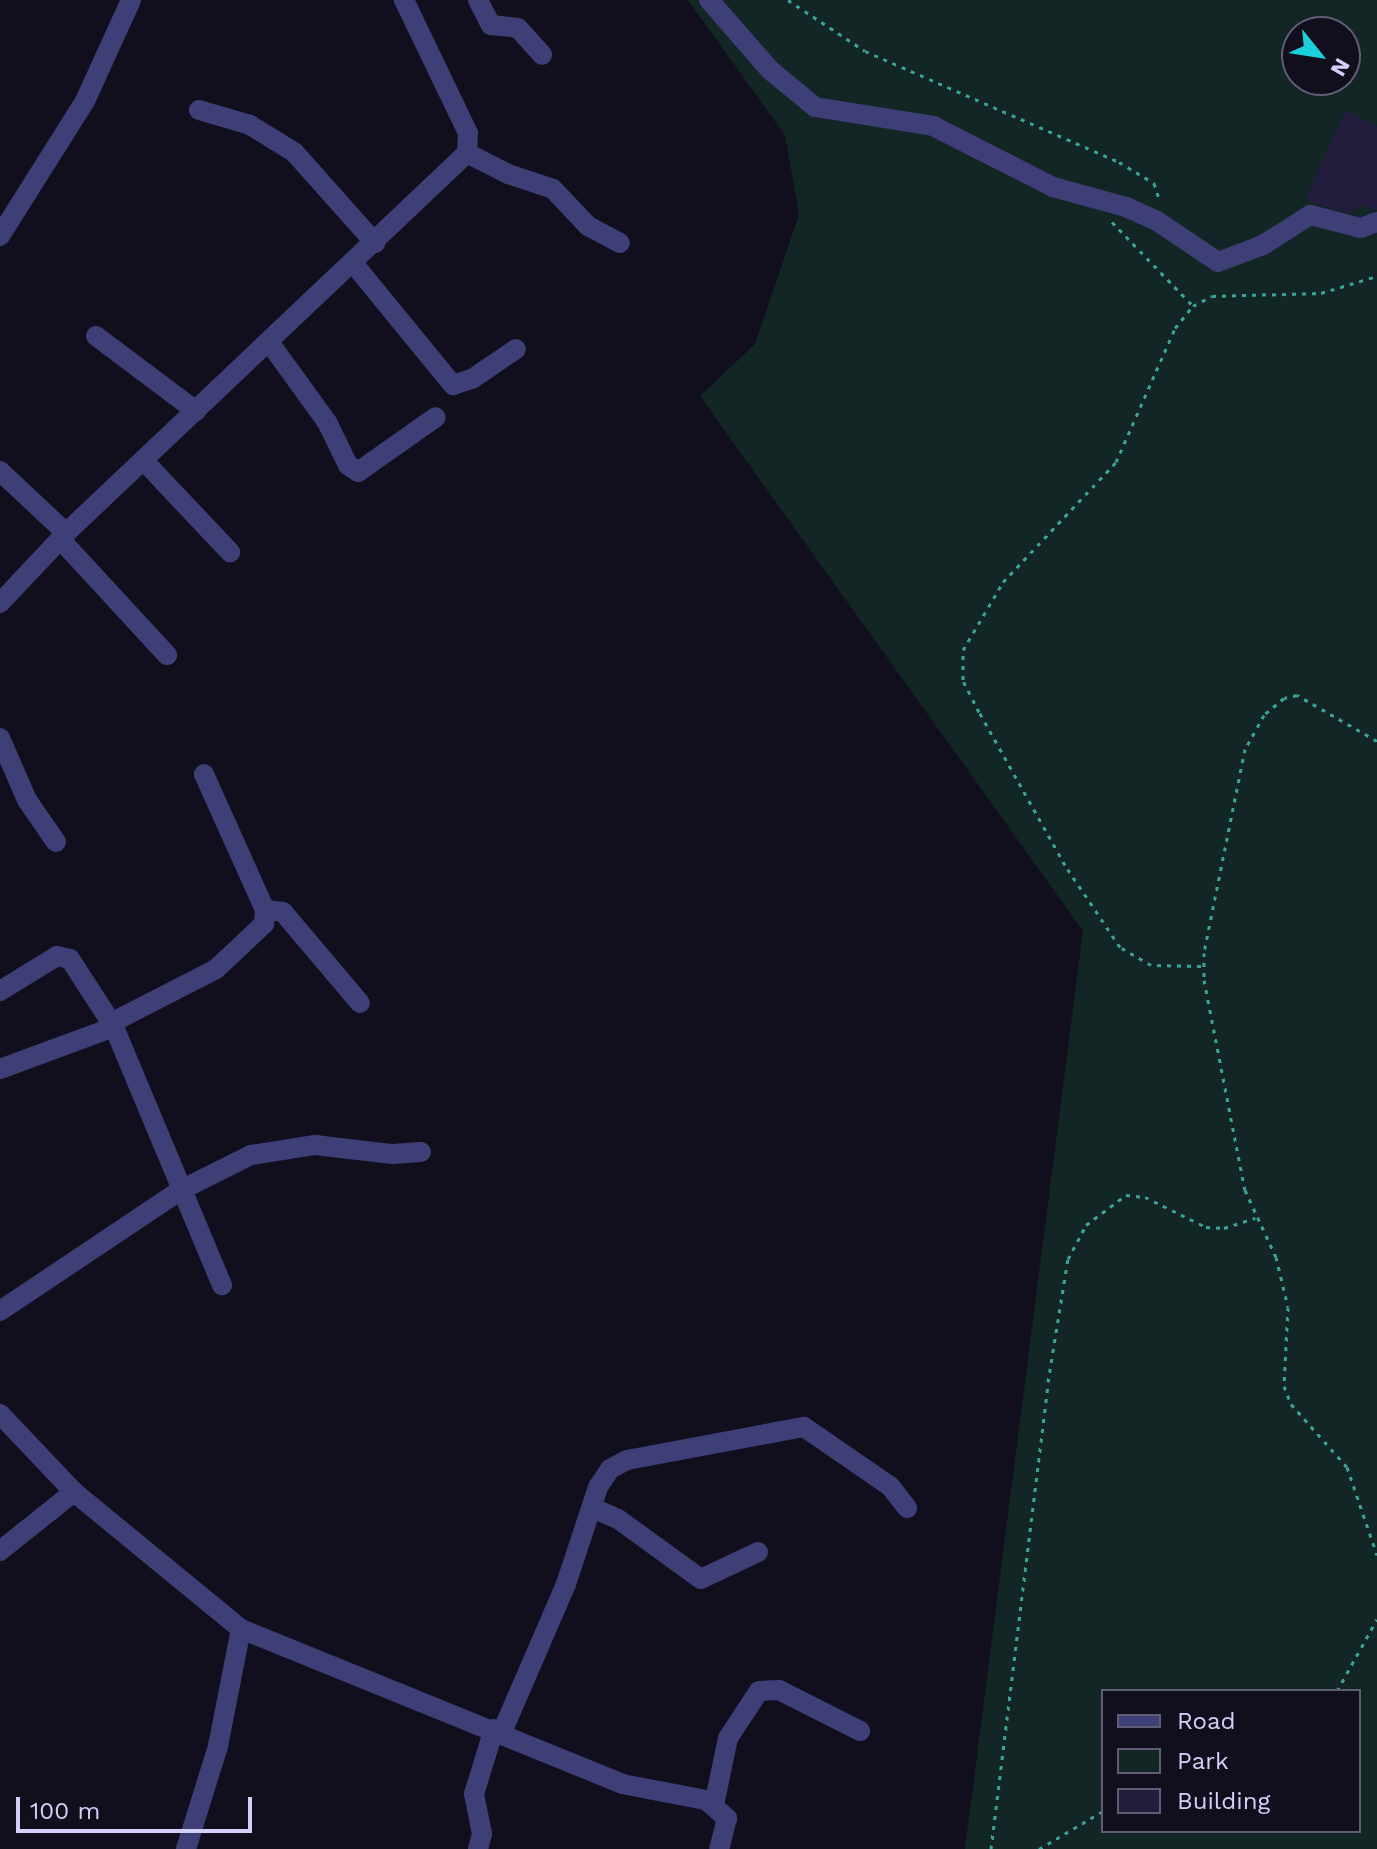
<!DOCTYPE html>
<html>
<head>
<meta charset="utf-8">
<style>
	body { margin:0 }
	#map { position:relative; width:1377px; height:1849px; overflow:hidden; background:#110f1e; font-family:"Work Sans",sans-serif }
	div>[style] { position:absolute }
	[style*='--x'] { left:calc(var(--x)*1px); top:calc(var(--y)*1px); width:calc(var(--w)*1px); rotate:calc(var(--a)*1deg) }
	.green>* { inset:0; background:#122725 }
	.building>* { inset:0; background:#221d3c }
	.path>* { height:3px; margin-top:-1.5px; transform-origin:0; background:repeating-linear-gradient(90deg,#3ba399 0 4px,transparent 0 10px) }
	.minor>* { height:20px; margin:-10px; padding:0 10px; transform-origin:10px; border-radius:10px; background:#3f3f77 }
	span { translate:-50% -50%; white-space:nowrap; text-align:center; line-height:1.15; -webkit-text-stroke:8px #110f1e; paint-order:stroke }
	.legend { position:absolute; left:1101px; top:1689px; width:260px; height:144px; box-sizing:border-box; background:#110f1e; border:2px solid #5f5d76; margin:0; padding:10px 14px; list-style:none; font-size:24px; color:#d4d1f9 }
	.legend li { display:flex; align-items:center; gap:16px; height:40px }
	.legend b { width:40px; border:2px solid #5f5d76 }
	.north { position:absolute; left:1281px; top:16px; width:80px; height:80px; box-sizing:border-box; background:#110f1e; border:2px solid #5f5d76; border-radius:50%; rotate:120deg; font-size:22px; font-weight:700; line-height:32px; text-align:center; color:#d4d1f9 }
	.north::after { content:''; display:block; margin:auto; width:28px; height:36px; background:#1bcfdc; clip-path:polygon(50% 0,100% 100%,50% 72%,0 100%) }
	.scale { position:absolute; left:16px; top:1797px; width:236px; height:36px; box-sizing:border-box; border:4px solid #d4d1f9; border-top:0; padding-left:10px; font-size:24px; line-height:28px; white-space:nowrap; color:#d4d1f9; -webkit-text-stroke:6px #110f1e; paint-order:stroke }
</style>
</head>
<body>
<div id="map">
	<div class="green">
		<div style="clip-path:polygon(evenodd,688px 0,1377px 0,1377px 1849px,965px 1849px,1083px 931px,700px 396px,755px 344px,799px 215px,785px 135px,688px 0,1297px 32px,1345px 32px,1345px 80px,1297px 80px,1297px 32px,688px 0,1103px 1691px,1359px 1691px,1359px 1831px,1103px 1831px,1103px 1691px)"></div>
	</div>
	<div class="building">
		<div style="clip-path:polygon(1345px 111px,1377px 127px,1377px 210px,1359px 205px,1349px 214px,1305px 200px)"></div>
	</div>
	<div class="path">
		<div style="--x:788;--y:0;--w:92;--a:33.5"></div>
		<div style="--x:865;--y:51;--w:277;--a:23.6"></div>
		<div style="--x:1119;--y:162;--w:41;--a:31"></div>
		<div style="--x:1154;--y:183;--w:19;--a:72"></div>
		<div style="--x:1112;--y:222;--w:117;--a:46"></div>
		<div style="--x:1377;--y:741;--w:92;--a:-150.1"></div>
		<div style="--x:1297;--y:695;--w:13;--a:167"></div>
		<div style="--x:1284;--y:698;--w:26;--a:140"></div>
		<div style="--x:1264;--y:715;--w:39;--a:119"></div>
		<div style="--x:1245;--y:749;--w:208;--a:101.4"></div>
		<div style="--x:1204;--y:953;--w:27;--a:90"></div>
		<div style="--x:1204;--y:980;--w:214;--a:79"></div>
		<div style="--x:1245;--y:1190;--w:74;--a:65.2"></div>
		<div style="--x:1276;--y:1257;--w:51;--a:76.5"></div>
		<div style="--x:1288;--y:1307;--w:79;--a:92.9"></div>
		<div style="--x:1284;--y:1386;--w:19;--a:69"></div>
		<div style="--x:1291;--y:1404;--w:84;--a:48.4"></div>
		<div style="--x:1347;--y:1467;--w:93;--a:71.2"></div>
		<div style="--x:1201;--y:966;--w:50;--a:-178.9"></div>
		<div style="--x:1151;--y:965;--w:36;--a:-150"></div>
		<div style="--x:1120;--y:947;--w:99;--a:-123.9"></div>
		<div style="--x:1065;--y:865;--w:176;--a:-119.3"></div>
		<div style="--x:979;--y:712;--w:36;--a:-117"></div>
		<div style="--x:963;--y:680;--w:30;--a:-90"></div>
		<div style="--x:963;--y:650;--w:79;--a:-59.5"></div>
		<div style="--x:1003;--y:582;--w:165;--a:-46.7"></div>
		<div style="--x:1116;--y:462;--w:146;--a:-66.2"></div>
		<div style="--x:1175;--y:328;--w:28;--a:-51"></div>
		<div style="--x:1193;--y:306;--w:21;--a:-28"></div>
		<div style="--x:1212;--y:296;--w:109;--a:-1.6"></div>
		<div style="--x:1321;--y:293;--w:59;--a:-16.9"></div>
		<div style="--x:1337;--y:1691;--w:82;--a:-60.9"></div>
		<div style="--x:991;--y:1849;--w:470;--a:-83"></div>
		<div style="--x:1048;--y:1382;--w:125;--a:-80.8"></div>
		<div style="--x:1068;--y:1259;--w:38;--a:-62"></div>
		<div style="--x:1086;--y:1225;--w:50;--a:-36.9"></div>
		<div style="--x:1126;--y:1195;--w:19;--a:6"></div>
		<div style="--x:1145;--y:1197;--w:68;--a:26.2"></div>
		<div style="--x:1206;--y:1227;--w:18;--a:3"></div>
		<div style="--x:1224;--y:1228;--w:33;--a:-18"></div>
		<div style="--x:1039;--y:1849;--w:74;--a:-30.7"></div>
	</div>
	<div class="minor">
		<div style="--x:478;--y:0;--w:28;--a:63"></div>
		<div style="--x:491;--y:25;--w:27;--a:6"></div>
		<div style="--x:518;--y:28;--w:36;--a:48"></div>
		<div style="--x:709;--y:0;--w:93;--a:48.9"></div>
		<div style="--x:770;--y:70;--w:58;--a:39.4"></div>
		<div style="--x:815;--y:107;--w:120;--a:9.1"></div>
		<div style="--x:933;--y:126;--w:135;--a:26.9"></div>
		<div style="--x:1053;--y:187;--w:76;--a:15.3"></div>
		<div style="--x:1126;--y:207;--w:34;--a:24"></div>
		<div style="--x:1157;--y:221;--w:73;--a:33.9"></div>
		<div style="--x:1218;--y:262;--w:48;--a:-20.7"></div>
		<div style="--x:1263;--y:245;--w:56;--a:-32.6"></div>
		<div style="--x:1310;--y:215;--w:53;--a:14.3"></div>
		<div style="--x:1361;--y:228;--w:17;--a:-21"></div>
		<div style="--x:199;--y:110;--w:53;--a:16.4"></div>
		<div style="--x:250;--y:125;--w:52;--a:31.5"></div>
		<div style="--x:294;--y:152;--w:122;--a:48.3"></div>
		<div style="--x:467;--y:153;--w:46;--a:27.1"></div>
		<div style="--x:508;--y:174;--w:47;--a:18.4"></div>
		<div style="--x:553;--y:189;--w:51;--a:46.6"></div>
		<div style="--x:588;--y:226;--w:36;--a:28"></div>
		<div style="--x:0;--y:236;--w:160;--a:-57.8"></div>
		<div style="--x:85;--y:101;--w:111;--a:-65.5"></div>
		<div style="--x:353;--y:263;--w:158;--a:50.7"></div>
		<div style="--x:453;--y:385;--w:20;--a:-18"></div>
		<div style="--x:472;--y:379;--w:53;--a:-34.3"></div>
		<div style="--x:96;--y:336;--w:125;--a:36.9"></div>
		<div style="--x:269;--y:342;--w:99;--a:54.1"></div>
		<div style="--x:327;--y:422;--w:48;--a:64"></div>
		<div style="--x:348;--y:465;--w:12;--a:35"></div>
		<div style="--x:358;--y:472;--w:95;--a:-35.2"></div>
		<div style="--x:143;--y:460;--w:127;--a:46.6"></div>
		<div style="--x:0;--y:471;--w:91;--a:43.2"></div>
		<div style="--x:60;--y:539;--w:158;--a:47.3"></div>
		<div style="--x:0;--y:603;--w:96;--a:-46.7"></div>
		<div style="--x:66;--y:533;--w:552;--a:-43.46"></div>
		<div style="--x:467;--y:153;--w:20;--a:-87"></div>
		<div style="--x:468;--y:133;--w:148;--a:-115.7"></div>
		<div style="--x:0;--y:738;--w:68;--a:66.5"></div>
		<div style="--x:27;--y:800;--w:51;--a:55.4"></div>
		<div style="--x:265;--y:910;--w:18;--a:6"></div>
		<div style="--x:283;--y:912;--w:119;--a:49.8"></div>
		<div style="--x:0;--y:991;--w:67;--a:-31.6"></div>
		<div style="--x:57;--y:956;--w:13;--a:13"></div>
		<div style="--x:70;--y:959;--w:81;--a:57.1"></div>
		<div style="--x:114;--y:1027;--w:280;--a:67.3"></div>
		<div style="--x:111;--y:1023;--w:118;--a:-27.2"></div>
		<div style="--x:216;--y:969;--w:66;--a:-43.2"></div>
		<div style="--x:264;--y:924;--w:14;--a:-86"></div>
		<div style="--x:265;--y:910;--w:149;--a:-114.2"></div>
		<div style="--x:0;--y:1069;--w:121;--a:-20.2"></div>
		<div style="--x:0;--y:1311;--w:216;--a:-33.8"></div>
		<div style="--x:179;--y:1191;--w:80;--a:-26.6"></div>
		<div style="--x:251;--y:1155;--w:65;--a:-8.9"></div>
		<div style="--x:315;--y:1145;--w:78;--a:6.7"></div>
		<div style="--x:392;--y:1154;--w:29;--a:-4"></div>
		<div style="--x:0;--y:1414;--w:108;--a:46.5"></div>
		<div style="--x:74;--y:1492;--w:216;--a:39.4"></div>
		<div style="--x:241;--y:1629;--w:411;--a:22.1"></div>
		<div style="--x:622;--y:1784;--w:86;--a:10.8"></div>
		<div style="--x:706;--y:1800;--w:28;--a:41"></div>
		<div style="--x:727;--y:1818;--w:32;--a:104"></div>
		<div style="--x:593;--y:1508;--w:27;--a:24"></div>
		<div style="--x:618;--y:1519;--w:102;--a:35.9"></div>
		<div style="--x:701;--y:1579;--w:63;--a:-25.3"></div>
		<div style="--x:0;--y:1551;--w:95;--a:-38.6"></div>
		<div style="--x:502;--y:1732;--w:161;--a:-66.6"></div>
		<div style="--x:566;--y:1584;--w:102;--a:-71.7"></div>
		<div style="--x:598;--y:1487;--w:22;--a:-56"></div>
		<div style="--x:610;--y:1469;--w:19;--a:-28"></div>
		<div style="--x:627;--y:1460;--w:180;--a:-10.6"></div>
		<div style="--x:804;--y:1427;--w:104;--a:34.5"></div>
		<div style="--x:890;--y:1486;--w:28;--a:52"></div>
		<div style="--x:714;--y:1805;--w:68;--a:-78.2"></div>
		<div style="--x:728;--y:1738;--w:56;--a:-56.6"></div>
		<div style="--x:759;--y:1691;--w:20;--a:-3"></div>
		<div style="--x:779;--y:1690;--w:91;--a:26.8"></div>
		<div style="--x:186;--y:1849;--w:108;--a:-72.7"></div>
		<div style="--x:218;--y:1746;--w:119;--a:-78.9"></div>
		<div style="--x:478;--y:1849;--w:16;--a:-75"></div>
		<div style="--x:482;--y:1834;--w:41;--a:-101.3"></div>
		<div style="--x:474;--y:1794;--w:68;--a:-72.9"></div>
	</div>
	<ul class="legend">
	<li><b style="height:10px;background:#3f3f77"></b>Road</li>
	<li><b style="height:22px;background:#122725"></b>Park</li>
	<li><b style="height:22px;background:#221d3c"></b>Building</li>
	</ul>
	<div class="north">N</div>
	<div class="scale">100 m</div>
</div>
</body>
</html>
